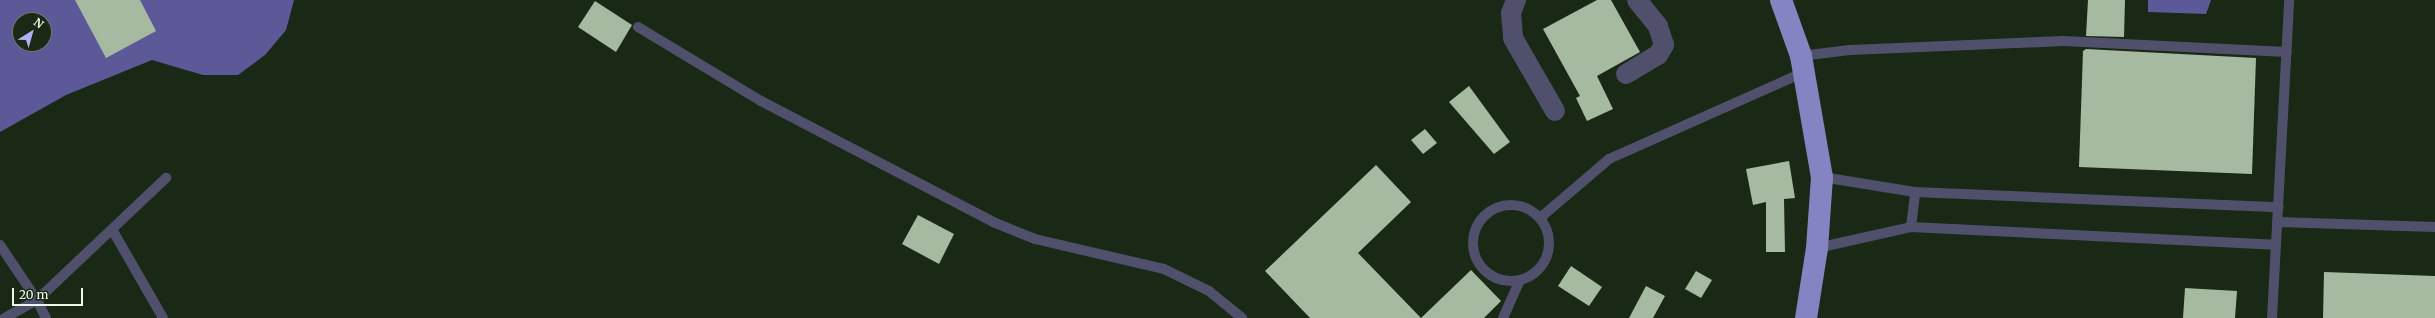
<!DOCTYPE html>
<html>
<head>
<meta charset="utf-8">
<style>
	body { margin:0 }
	#map { position:relative; width:2435px; height:318px; overflow:hidden; background:#192915; font-family:Merriweather,serif }
	div>[style] { position:absolute }
	[style*='--x'] { left:calc(var(--x)*1px); top:calc(var(--y)*1px); width:calc(var(--w)*1px); rotate:calc(var(--a)*1deg) }
	.water>* { inset:0; background:#5d5999 }
	.building>* { inset:0; background:#a5baa0 }
	.service>* { height:10px; margin:-5px; padding:0 5px; transform-origin:5px; border-radius:5px; background:#50506c }
	.service>.ring { margin:-5px; padding:0; box-sizing:content-box; background:none; border:10px solid #50506c; border-radius:50% }
	.minor>* { height:20px; margin:-10px; padding:0 10px; transform-origin:10px; border-radius:10px; background:#50506c }
	.trunk>* { height:22px; margin:-11px; padding:0 11px; transform-origin:11px; border-radius:11px; background:#8584c2 }
	span { translate:-50% -50%; white-space:nowrap; text-align:center; line-height:1.15; -webkit-text-stroke:4px #192915; paint-order:stroke }
	.north { position:absolute; left:12px; top:12px; width:40px; height:40px; box-sizing:border-box; background:#192915; border:1px solid #6e7c6b; border-radius:50%; rotate:37deg; font-size:11px; font-weight:700; line-height:16px; text-align:center; color:#edf8eb }
	.north::after { content:''; display:block; margin:auto; width:14px; height:18px; background:#b0aefa; clip-path:polygon(50% 0,100% 100%,50% 72%,0 100%) }
	.scale { position:absolute; left:12px; top:288px; width:71px; height:18px; box-sizing:border-box; border:2px solid #edf8eb; border-top:0; padding-left:5px; font-size:12px; line-height:14px; white-space:nowrap; color:#edf8eb; -webkit-text-stroke:3px #192915; paint-order:stroke }
</style>
</head>
<body>
<div id="map">
	<div class="water">
		<div style="clip-path:polygon(evenodd,0 0,294px 0,286px 30px,265px 55px,238px 75px,203px 75px,152px 60px,66px 95px,0 132px,0 0,20px 20px,44px 20px,44px 44px,20px 44px,20px 20px)"></div>
		<div style="clip-path:polygon(2148px 0,2211px 0,2206px 14px,2148px 12px)"></div>
	</div>
	<div class="building">
		<div style="clip-path:polygon(75px 0,140px 0,156px 31px,106px 58px)"></div>
		<div style="clip-path:polygon(1597px 0,1611px 0,1640px 52px,1597px 76px,1613px 109px,1587px 121px,1576px 98px,1580px 96px,1543px 29px)"></div>
		<div style="clip-path:polygon(2088px 0,2125px 0,2124px 37px,2086px 36px)"></div>
		<div style="clip-path:polygon(595px 1px,632px 25px,616px 52px,578px 27px)"></div>
		<div style="clip-path:polygon(2086px 49px,2256px 58px,2252px 174px,2079px 167px,2083px 51px)"></div>
		<div style="clip-path:polygon(1469px 86px,1510px 142px,1494px 154px,1449px 102px)"></div>
		<div style="clip-path:polygon(1425px 129px,1437px 143px,1423px 154px,1411px 140px)"></div>
		<div style="clip-path:polygon(1789px 161px,1795px 198px,1784px 199px,1785px 252px,1766px 252px,1766px 202px,1753px 205px,1746px 169px)"></div>
		<div style="clip-path:polygon(1376px 165px,1411px 202px,1358px 253px,1421px 318px,1310px 318px,1265px 271px)"></div>
		<div style="clip-path:polygon(918px 215px,954px 234px,939px 264px,902px 244px)"></div>
		<div style="clip-path:polygon(1571px 266px,1602px 287px,1589px 306px,1558px 286px)"></div>
		<div style="clip-path:polygon(1471px 270px,1501px 301px,1484px 318px,1421px 318px)"></div>
		<div style="clip-path:polygon(1696px 271px,1712px 280px,1701px 298px,1685px 289px)"></div>
		<div style="clip-path:polygon(2324px 272px,2435px 276px,2435px 318px,2323px 318px)"></div>
		<div style="clip-path:polygon(1646px 286px,1665px 296px,1653px 318px,1629px 318px)"></div>
		<div style="clip-path:polygon(2185px 288px,2237px 291px,2235px 318px,2183px 318px)"></div>
	</div>
	<div class="service">
		<div style="--x:638;--y:27;--w:144;--a:31"></div>
		<div style="--x:761;--y:101;--w:262;--a:27.5"></div>
		<div style="--x:993;--y:222;--w:45;--a:22"></div>
		<div style="--x:1035;--y:239;--w:132;--a:13.1"></div>
		<div style="--x:1164;--y:269;--w:50;--a:26.1"></div>
		<div style="--x:1209;--y:291;--w:43;--a:39.3"></div>
		<div style="--x:1801;--y:56;--w:49;--a:-7"></div>
		<div style="--x:1850;--y:50;--w:213;--a:-2.4"></div>
		<div style="--x:2063;--y:41;--w:224;--a:2.8"></div>
		<div style="--x:1822;--y:177;--w:94;--a:9.2"></div>
		<div style="--x:1915;--y:192;--w:364;--a:2.4"></div>
		<div class="ring" style="left:1473px;top:205px;width:66px;height:66px"></div>
		<div style="--x:1540;--y:218;--w:91;--a:-40.5"></div>
		<div style="--x:1609;--y:159;--w:214;--a:-24"></div>
		<div style="--x:2277;--y:222;--w:158;--a:1.8"></div>
		<div style="--x:1911;--y:227;--w:35;--a:-83"></div>
		<div style="--x:113;--y:231;--w:100;--a:60.1"></div>
		<div style="--x:0;--y:245;--w:66;--a:56.1"></div>
		<div style="--x:37;--y:300;--w:38;--a:151"></div>
		<div style="--x:1817;--y:248;--w:96;--a:-12.6"></div>
		<div style="--x:1911;--y:227;--w:365;--a:2.8"></div>
		<div style="--x:46;--y:318;--w:20;--a:-117"></div>
		<div style="--x:37;--y:300;--w:178;--a:-43.4"></div>
		<div style="--x:1503;--y:318;--w:42;--a:-65.9"></div>
		<div style="--x:2272;--y:318;--w:318;--a:-86.9"></div>
	</div>
	<div class="minor">
		<div style="--x:1516;--y:0;--w:14;--a:111"></div>
		<div style="--x:1511;--y:13;--w:25;--a:85"></div>
		<div style="--x:1513;--y:38;--w:84;--a:60.1"></div>
		<div style="--x:1626;--y:74;--w:37;--a:-31"></div>
		<div style="--x:1658;--y:55;--w:12;--a:-59"></div>
		<div style="--x:1664;--y:45;--w:20;--a:-108"></div>
		<div style="--x:1658;--y:26;--w:33;--a:-129"></div>
	</div>
	<div class="trunk">
		<div style="--x:1781;--y:0;--w:59;--a:70.3"></div>
		<div style="--x:1801;--y:56;--w:123;--a:80.2"></div>
		<div style="--x:1822;--y:177;--w:71;--a:94"></div>
		<div style="--x:1817;--y:248;--w:71;--a:98.9"></div>
	</div>
	<div class="north">N</div>
	<div class="scale">20 m</div>
</div>
</body>
</html>
